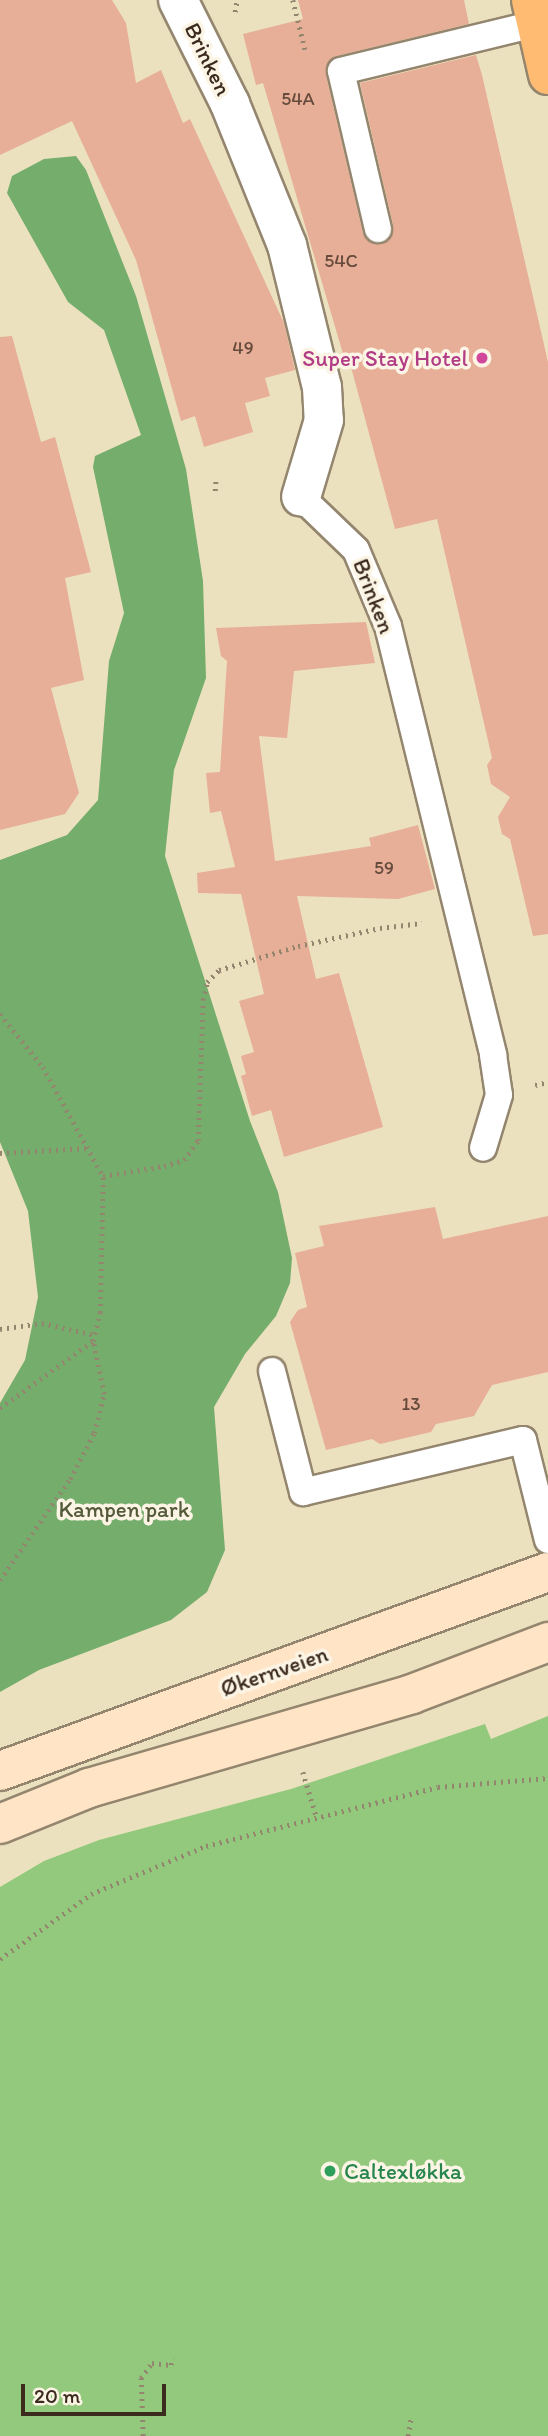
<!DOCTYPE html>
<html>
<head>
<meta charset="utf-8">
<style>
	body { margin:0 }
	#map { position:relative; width:548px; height:2436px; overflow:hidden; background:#ece1bf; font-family:Itim,sans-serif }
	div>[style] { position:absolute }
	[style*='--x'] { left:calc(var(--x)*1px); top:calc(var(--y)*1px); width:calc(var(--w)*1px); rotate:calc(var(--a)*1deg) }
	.green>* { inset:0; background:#92c97c }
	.forest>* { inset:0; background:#75ad6c }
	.building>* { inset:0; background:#e7ae98 }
	.path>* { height:4.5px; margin-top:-2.25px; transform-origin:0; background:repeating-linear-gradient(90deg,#94866e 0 2px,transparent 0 7px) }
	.roads { filter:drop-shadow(2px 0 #94866e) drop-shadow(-2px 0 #94866e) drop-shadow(0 2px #94866e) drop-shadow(0 -2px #94866e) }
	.lane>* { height:26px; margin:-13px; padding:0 13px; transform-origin:13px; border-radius:13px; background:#fff }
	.street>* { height:38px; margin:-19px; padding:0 19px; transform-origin:19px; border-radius:19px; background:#fff }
	.secondary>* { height:38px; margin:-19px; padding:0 19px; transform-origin:19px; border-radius:19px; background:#ffe4c6 }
	.primary>* { height:38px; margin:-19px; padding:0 19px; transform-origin:19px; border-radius:19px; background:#ffbb71 }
	.dots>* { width:19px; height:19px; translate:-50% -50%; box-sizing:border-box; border:4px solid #fcf5e5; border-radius:50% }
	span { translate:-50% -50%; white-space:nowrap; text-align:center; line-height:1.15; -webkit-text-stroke:7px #fcf5e5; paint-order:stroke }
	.number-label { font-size:19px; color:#664b3c }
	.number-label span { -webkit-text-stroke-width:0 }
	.street-label { font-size:23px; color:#3b2a1e }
	.hotel-label { font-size:23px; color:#b23c85 }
	.right { translate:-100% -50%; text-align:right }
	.park-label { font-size:23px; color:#555a3a }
	.leisure-label { font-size:23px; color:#27864d }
	.left { translate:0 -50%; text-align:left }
	.scale { position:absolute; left:21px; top:2384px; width:145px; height:32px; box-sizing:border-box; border:4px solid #3b2a1e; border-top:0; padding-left:9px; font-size:21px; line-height:24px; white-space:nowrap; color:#3b2a1e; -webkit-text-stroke:5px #fcf5e5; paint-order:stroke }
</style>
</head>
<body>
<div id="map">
	<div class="green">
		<div style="clip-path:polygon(548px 1716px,548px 2436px,0 2436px,0 1887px,44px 1861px,99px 1840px,291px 1789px,485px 1724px,491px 1739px)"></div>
	</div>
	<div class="forest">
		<div style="clip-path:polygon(76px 156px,86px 170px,136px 296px,186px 469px,203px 581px,206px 678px,174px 770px,165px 856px,250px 1121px,278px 1192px,292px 1258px,290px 1283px,276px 1316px,245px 1354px,214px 1407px,225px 1550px,207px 1592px,171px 1620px,39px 1670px,0 1692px,0 1403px,25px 1360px,38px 1297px,28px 1211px,0 1142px,0 860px,67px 835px,98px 800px,109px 661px,124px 613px,93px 467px,95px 456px,141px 435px,104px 330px,68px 302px,7px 193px,12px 176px,44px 159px)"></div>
	</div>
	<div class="building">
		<div style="clip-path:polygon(0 0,112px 0,126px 23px,136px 83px,161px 70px,183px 123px,190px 119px,284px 323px,295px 370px,265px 378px,270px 396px,245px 403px,253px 432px,204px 447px,195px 416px,181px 421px,136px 260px,72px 121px,0 155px)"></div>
		<div style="clip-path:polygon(298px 0,464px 0,469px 24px,337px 56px,330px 60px,326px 75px,363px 233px,367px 240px,381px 244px,389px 240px,393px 225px,360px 83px,476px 55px,482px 75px,548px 362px,548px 934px,533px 936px,510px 839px,502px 834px,498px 817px,510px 797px,491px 784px,487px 765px,492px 758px,437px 519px,395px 529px,348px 356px,344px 357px,263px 83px,256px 85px,243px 34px,303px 19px)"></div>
		<div style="clip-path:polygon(12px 336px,41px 442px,55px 437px,91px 572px,65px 578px,84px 680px,51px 688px,79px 793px,65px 814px,0 830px,0 337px)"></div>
		<div style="clip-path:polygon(366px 622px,375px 663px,294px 671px,287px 738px,259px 736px,275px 861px,371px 846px,369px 838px,418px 825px,435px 889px,398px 899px,297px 896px,316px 979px,339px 973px,383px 1127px,284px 1157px,271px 1110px,252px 1116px,241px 1076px,246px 1074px,241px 1056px,254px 1052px,239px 1001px,264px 994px,241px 894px,198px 893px,197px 873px,235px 867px,221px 811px,210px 813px,206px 773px,220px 772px,227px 661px,221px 656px,216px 628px)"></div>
		<div style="clip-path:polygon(435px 1207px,443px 1239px,548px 1216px,548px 1372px,492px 1385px,474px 1416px,436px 1424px,431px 1432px,380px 1444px,372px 1439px,326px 1450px,290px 1322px,298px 1310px,307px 1307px,295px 1253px,324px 1246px,319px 1226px)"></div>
	</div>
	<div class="path">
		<div style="--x:293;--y:0;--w:55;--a:76.2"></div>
		<div style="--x:235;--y:12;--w:12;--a:-81"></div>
		<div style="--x:215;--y:491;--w:14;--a:-86"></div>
		<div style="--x:0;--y:1014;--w:68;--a:50.9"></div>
		<div style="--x:43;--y:1067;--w:124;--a:61.2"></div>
		<div style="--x:103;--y:1176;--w:62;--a:-9.3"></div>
		<div style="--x:164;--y:1166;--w:21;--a:-17"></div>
		<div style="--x:184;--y:1160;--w:24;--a:-54"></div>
		<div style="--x:198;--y:1141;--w:141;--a:-88"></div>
		<div style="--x:203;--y:1000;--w:18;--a:-77"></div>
		<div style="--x:207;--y:982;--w:17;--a:-45"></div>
		<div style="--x:219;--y:970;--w:83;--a:-16.9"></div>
		<div style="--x:298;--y:946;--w:84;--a:-12.4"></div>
		<div style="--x:380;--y:928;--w:42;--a:-6.8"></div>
		<div style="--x:535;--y:1085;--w:13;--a:-13"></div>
		<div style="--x:0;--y:1153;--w:87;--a:-3.3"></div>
		<div style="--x:0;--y:1329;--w:42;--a:-8.1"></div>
		<div style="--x:42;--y:1323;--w:53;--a:13"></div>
		<div style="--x:0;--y:1408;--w:115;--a:-35.8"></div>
		<div style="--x:93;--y:1341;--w:29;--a:-76"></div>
		<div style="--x:100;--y:1313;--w:137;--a:-88.7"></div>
		<div style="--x:0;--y:1580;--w:123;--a:-55.3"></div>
		<div style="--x:70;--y:1479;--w:52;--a:-62.4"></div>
		<div style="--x:94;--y:1433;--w:40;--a:-75.6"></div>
		<div style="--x:104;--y:1394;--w:54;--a:-101.7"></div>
		<div style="--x:303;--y:1772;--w:45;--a:73.2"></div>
		<div style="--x:0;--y:1959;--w:112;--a:-35.5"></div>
		<div style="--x:91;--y:1894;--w:125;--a:-22.7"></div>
		<div style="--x:206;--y:1846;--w:239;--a:-14.3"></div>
		<div style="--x:438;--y:1787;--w:110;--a:-4.7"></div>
		<div style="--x:143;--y:2436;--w:58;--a:-92"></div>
		<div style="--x:141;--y:2378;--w:19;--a:-54"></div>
		<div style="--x:152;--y:2363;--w:19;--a:6"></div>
		<div style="--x:171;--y:2365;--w:7;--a:-82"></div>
		<div style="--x:408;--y:2436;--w:20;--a:-81"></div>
	</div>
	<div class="roads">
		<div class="lane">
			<div style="--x:378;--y:229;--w:162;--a:-103.2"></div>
			<div style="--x:341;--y:71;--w:201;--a:-13.6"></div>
			<div style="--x:301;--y:497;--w:76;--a:43.9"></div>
			<div style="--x:356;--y:550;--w:82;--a:67.2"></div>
			<div style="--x:388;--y:626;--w:442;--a:76.2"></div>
			<div style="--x:493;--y:1055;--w:40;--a:81.5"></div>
			<div style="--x:499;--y:1095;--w:55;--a:106.8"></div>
			<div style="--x:272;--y:1371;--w:125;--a:75.6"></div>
			<div style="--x:303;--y:1492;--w:226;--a:-13.3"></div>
			<div style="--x:523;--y:1440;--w:103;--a:76"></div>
		</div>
		<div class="street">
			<div style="--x:178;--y:0;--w:116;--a:63.4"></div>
			<div style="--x:230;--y:104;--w:152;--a:68"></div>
			<div style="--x:287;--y:245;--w:146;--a:76.2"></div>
			<div style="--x:322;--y:387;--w:33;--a:87"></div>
			<div style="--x:324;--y:420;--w:80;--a:106.6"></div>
		</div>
		<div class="secondary">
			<div style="--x:0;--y:1771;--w:583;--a:-19.96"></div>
			<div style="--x:0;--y:1824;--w:96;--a:-22"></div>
			<div style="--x:89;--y:1788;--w:336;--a:-16.2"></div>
			<div style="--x:412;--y:1694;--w:146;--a:-20.9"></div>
		</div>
		<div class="primary">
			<div style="--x:531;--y:0;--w:77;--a:77.2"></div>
		</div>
	</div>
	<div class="dots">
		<div style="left:482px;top:358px;background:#d1479c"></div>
		<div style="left:330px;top:2171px;background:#2e9e5b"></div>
	</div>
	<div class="number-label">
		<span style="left:298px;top:99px">54A</span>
		<span style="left:341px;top:261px">54C</span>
		<span style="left:243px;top:348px">49</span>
		<span style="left:384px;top:868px">59</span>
		<span style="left:411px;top:1404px">13</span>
	</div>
	<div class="street-label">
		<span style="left:208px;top:59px;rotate:64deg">Brinken</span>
		<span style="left:374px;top:596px;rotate:69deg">Brinken</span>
		<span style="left:274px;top:1671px;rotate:-19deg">Økernveien</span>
	</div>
	<div class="hotel-label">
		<span class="right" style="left:468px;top:358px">Super Stay Hotel</span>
	</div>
	<div class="park-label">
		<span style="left:124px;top:1509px">Kampen park</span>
	</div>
	<div class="leisure-label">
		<span class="left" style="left:344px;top:2171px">Caltexløkka</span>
	</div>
	<div class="scale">20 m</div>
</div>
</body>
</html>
